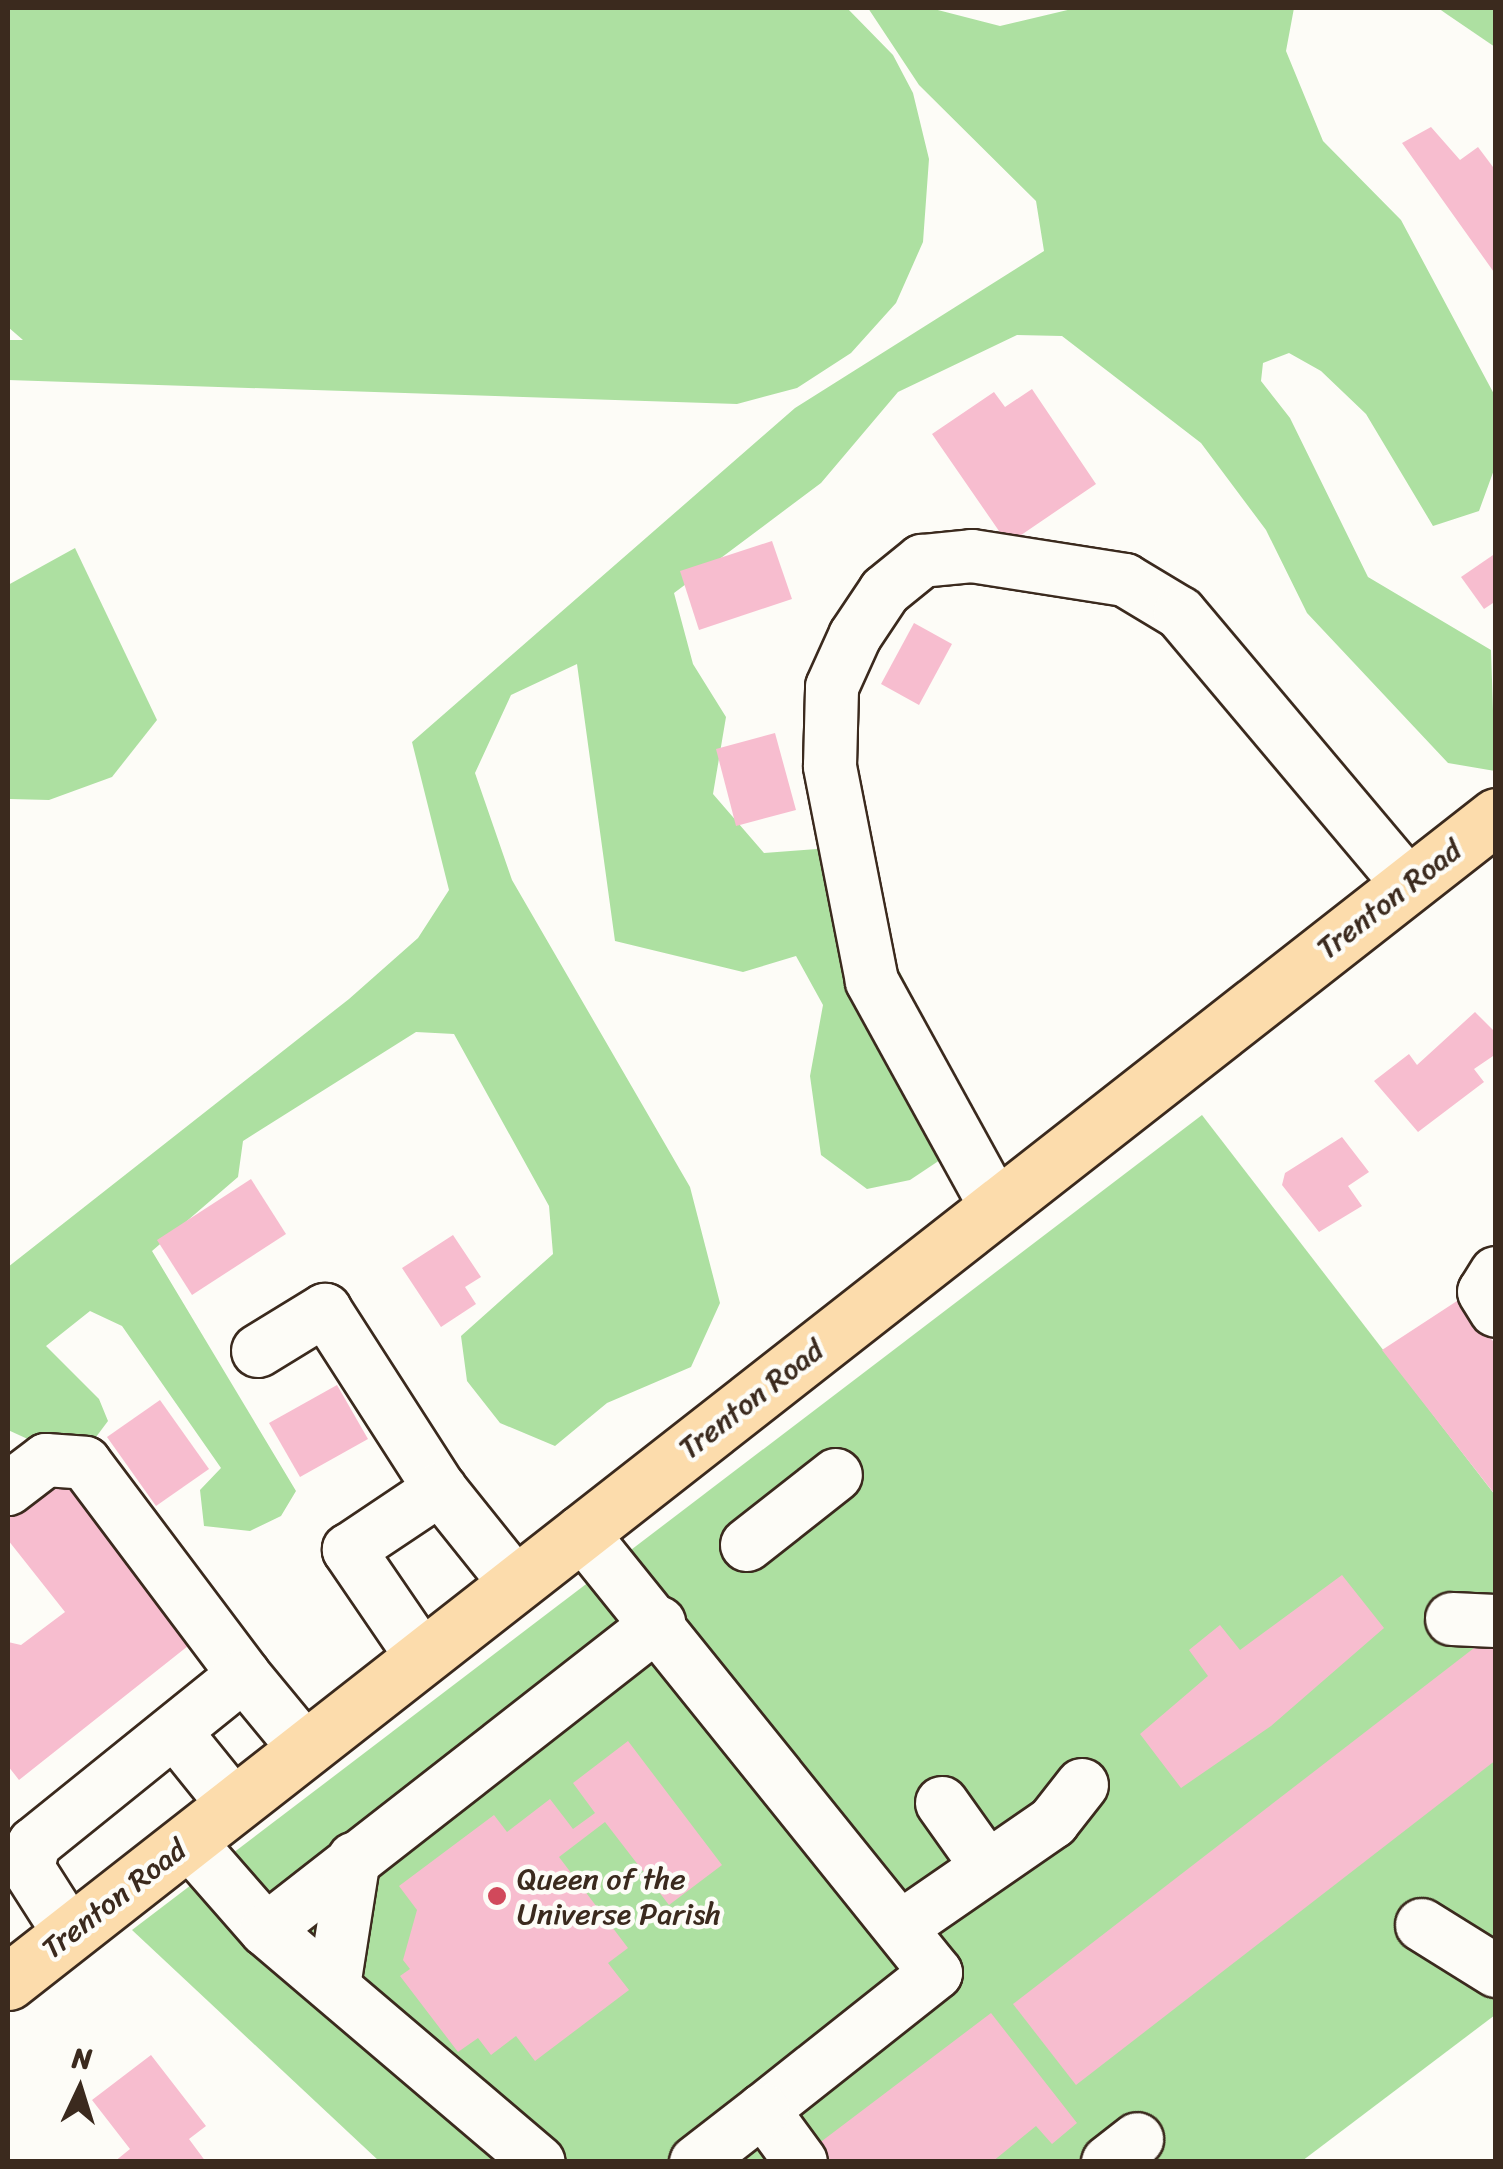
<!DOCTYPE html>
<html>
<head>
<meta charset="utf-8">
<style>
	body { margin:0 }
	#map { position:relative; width:1503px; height:2169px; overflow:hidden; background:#fdfcf7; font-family:Sriracha,sans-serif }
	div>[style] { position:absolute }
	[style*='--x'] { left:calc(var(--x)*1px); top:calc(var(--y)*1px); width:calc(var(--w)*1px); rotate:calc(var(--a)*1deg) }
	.green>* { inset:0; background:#ade0a1 }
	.building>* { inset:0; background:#f7bdcf }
	.roads { filter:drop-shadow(2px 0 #3b2a1e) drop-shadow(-2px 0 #3b2a1e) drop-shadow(0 2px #3b2a1e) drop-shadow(0 -2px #3b2a1e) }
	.minor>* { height:52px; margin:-26px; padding:0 26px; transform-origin:26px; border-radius:26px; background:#fdfcf7 }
	.major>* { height:55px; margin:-27.5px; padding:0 27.5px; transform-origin:27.5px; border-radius:27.5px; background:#fcdcac }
	.dots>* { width:28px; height:28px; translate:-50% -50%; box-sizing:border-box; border:5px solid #fdfcf7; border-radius:50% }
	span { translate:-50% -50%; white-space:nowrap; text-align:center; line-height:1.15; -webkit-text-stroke:9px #fdfcf7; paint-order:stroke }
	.street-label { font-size:30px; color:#3b2a1e }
	.poi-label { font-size:30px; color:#3b2a1e }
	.left { translate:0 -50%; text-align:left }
	.frame { position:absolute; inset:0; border:10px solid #3b2a1e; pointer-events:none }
	.north { position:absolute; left:30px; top:2039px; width:100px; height:100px; -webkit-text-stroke:8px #fdfcf7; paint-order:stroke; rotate:4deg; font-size:28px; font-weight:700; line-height:40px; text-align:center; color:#3b2a1e }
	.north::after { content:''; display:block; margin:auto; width:35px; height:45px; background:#3b2a1e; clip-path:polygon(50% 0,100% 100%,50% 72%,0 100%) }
</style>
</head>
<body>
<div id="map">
	<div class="green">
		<div style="clip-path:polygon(8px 8px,847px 8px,893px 55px,913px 93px,929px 159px,923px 242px,896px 303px,851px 353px,797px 388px,737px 404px,8px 380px,8px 340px,23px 340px,8px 327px)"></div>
		<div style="clip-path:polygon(868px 8px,930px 8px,1000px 26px,1076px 8px,1294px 8px,1286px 51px,1323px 141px,1401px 220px,1495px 396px,1495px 467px,1479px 511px,1433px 526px,1366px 414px,1321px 371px,1289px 353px,1263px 363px,1261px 381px,1290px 418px,1368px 577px,1491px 650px,1495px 771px,1448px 763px,1307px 613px,1266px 530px,1201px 443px,1062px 336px,1017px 335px,898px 392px,821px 483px,674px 593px,693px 664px,726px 717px,713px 794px,764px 853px,817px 849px,889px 951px,975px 1117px,946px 1156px,910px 1180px,867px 1189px,821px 1155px,810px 1076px,823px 1005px,796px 956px,743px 972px,615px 941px,577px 664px,511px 695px,475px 773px,512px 880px,690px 1187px,720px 1303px,691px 1367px,607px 1403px,555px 1446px,500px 1423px,467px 1381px,461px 1336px,553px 1254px,549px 1206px,454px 1034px,416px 1032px,243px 1141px,238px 1177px,152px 1251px,296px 1491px,281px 1516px,250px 1531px,204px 1526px,200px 1490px,221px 1468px,122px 1326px,90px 1311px,46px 1346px,99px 1399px,108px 1421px,90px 1445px,43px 1446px,8px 1430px,8px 1267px,349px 999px,418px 938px,449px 890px,412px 742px,795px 408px,1044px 251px,1036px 201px,919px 85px)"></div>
		<div style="clip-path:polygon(1438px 8px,1495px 8px,1495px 47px,1448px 15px)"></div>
		<div style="clip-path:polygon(75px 548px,157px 720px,112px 777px,49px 800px,10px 799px,8px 585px)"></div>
		<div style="clip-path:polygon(1202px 1115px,1495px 1495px,1495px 2015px,1302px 2161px,379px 2161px,132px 1930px)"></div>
	</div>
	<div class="building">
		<div style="clip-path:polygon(1431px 127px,1460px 160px,1478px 147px,1496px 171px,1496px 275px,1402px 143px)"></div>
		<div style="clip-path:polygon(1032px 389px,1096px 484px,1008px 544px,932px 434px,994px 392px,1005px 407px)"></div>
		<div style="clip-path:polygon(772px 541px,792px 599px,699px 630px,680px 571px)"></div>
		<div style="clip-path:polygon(1496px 553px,1496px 601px,1484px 609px,1461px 577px)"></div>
		<div style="clip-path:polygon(914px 623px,952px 644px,919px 705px,881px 684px)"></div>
		<div style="clip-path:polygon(775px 733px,796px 810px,736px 826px,716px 749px)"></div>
		<div style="clip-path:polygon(1475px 1012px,1496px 1033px,1496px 1054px,1474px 1069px,1484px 1082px,1418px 1132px,1374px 1081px,1409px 1054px,1417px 1065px)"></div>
		<div style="clip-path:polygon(1342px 1137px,1369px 1172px,1348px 1186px,1362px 1206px,1319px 1232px,1282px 1185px,1285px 1173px)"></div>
		<div style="clip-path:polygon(251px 1179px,286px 1234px,192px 1295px,157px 1240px)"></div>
		<div style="clip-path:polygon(453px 1235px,481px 1277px,465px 1287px,476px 1304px,441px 1327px,402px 1268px)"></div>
		<div style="clip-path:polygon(1460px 1299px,1496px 1345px,1496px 1496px,1382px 1350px)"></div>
		<div style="clip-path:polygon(337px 1385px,368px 1439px,300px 1477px,269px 1423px)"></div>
		<div style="clip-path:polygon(160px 1400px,209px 1469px,156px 1506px,107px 1437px)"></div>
		<div style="clip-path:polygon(56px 1470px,193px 1642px,19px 1780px,8px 1766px,8px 1642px,21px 1645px,65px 1612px,8px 1540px,8px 1509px)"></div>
		<div style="clip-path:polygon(1342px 1575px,1384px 1628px,1271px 1726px,1181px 1788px,1140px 1734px,1208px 1676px,1189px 1650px,1220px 1625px,1240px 1650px)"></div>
		<div style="clip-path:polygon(1487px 1638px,1496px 1649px,1496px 1760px,1076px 2085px,1013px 2004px)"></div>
		<div style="clip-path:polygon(628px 1741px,722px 1865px,669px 1905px,605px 1822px,559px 1857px,628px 1948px,608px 1963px,629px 1990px,535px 2061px,516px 2036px,491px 2055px,478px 2038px,458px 2052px,400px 1976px,410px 1969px,403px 1960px,417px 1910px,399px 1886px,494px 1815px,507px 1832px,550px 1799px,573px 1829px,595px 1813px,573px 1783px)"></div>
		<div style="clip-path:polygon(991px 2013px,1077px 2123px,1052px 2144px,1036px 2126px,992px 2162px,832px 2162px,818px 2144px)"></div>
		<div style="clip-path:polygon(151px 2055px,206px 2126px,189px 2139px,206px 2162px,114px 2162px,130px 2149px,92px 2100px)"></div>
	</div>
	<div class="roads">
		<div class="minor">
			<div style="--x:996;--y:1207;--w:258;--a:-118.8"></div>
			<div style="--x:872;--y:981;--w:219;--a:-101.1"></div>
			<div style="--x:830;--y:766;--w:79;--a:-88.5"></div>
			<div style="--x:832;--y:687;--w:56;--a:-65.7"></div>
			<div style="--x:855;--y:636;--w:54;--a:-56.3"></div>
			<div style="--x:885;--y:591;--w:48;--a:-39"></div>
			<div style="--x:922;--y:561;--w:50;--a:-5.7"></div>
			<div style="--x:972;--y:556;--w:155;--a:8.9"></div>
			<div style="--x:1125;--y:580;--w:64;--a:31"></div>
			<div style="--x:1180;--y:613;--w:354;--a:49.9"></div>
			<div style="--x:1496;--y:1273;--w:22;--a:122"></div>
			<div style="--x:1484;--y:1292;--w:22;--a:58"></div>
			<div style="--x:258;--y:1351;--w:79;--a:-31.5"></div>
			<div style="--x:325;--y:1310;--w:213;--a:57.3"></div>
			<div style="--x:440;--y:1489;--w:122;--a:51.3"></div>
			<div style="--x:8;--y:1489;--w:48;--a:-37.3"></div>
			<div style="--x:46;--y:1460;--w:39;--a:4"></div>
			<div style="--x:85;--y:1463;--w:265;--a:53.1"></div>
			<div style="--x:581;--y:1532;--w:566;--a:51.17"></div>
			<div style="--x:936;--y:1973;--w:221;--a:141.6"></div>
			<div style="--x:763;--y:2110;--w:64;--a:53.8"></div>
			<div style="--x:747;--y:1545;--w:113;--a:-38.2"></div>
			<div style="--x:1452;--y:1619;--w:44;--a:2.6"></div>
			<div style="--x:422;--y:1657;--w:130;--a:-124.3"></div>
			<div style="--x:349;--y:1550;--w:110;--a:-33.8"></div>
			<div style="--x:175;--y:1732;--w:94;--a:51.1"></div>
			<div style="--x:942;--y:1803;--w:72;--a:54.6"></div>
			<div style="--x:188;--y:1841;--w:118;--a:48.8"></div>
			<div style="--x:266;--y:1930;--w:358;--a:40.4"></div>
			<div style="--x:1422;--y:1925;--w:87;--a:31.9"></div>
			<div style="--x:901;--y:1927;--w:185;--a:-34.6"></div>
			<div style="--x:1053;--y:1822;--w:47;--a:-51.9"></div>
			<div style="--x:266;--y:1930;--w:499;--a:-38"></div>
			<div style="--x:70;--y:1934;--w:78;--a:-122.5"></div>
			<div style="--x:28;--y:1868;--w:25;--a:-76"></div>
			<div style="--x:34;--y:1844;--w:252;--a:-38.9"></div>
			<div style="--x:230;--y:1686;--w:18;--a:-38"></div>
			<div style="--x:244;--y:1675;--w:96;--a:50.5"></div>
			<div style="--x:334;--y:1986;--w:129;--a:-81.1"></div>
			<div style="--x:696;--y:2162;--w:85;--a:-37.8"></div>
			<div style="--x:1108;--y:2162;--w:37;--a:-38"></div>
		</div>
		<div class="major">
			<div style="--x:8;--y:1982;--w:1890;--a:-38.08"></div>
		</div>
	</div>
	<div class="dots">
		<div style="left:497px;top:1896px;background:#d1495b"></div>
	</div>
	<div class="street-label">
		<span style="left:1389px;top:899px;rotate:-38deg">Trenton Road</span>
		<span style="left:751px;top:1399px;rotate:-38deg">Trenton Road</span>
		<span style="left:114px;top:1899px;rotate:-38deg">Trenton Road</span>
	</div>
	<div class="poi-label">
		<span class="left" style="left:517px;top:1896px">Queen of the<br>Universe Parish</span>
	</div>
	<div class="frame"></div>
	<div class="north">N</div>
</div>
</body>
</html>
